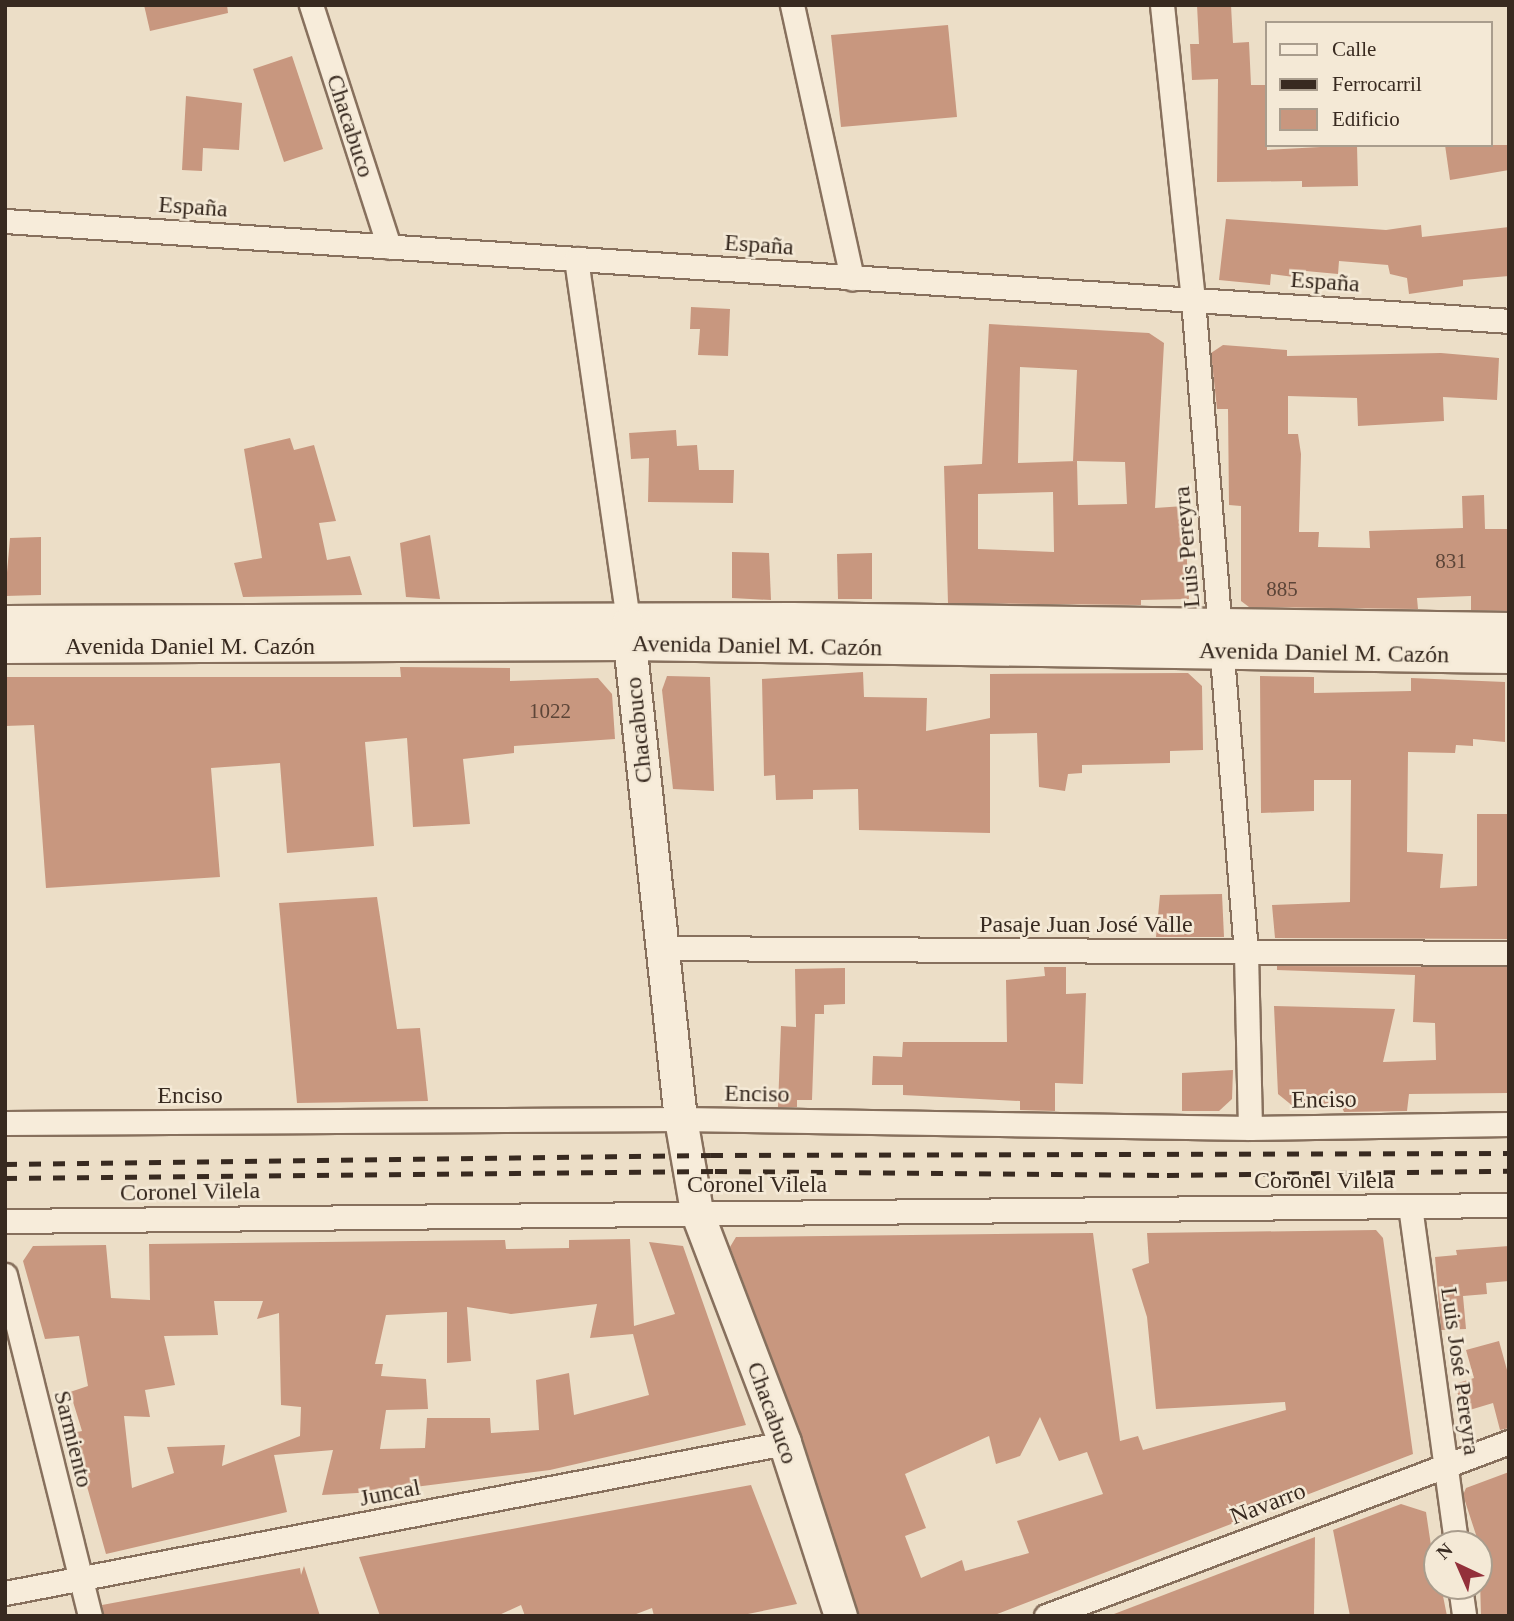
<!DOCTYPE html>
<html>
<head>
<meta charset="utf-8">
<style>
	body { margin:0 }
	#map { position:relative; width:1514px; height:1621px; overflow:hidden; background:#ecdec7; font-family:"Times New Roman",serif }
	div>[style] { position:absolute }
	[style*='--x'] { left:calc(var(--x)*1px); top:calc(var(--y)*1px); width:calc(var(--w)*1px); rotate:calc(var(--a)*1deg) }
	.building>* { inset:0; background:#c8977f }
	.roads { filter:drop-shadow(2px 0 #87705d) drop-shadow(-2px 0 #87705d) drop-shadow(0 2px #87705d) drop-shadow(0 -2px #87705d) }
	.street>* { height:23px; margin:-11.5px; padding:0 11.5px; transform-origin:11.5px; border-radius:11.5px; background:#f7ecda }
	.secondary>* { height:32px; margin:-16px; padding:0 16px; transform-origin:16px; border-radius:16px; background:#f7ecda }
	.rail>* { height:5px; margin-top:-2.5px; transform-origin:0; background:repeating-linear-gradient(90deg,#382a20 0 12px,transparent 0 24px) }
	span { translate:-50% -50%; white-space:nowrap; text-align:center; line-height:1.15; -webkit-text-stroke:5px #f4e9d6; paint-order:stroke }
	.number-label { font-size:21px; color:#5c4538 }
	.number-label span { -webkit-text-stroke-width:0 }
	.street-label { font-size:24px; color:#382a20 }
	.frame { position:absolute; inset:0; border:7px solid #382a20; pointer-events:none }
	.legend { position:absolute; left:1265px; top:21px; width:228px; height:126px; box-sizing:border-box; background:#f4e9d6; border:2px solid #a99d8d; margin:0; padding:9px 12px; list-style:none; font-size:21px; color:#382a20 }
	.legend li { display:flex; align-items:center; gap:14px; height:35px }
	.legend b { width:35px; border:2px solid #a99d8d }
	.north { position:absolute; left:1423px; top:1530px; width:70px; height:70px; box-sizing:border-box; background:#f4e9d6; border:2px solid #a99d8d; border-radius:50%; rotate:316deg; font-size:19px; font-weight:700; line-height:28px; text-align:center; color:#382a20 }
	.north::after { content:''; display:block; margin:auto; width:24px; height:32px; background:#93303a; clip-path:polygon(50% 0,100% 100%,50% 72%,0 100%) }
</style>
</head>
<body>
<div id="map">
	<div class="building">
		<div style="clip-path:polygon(144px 5px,227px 5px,228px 13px,150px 31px)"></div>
		<div style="clip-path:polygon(1197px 5px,1231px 5px,1233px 43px,1249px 42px,1251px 85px,1267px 85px,1267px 150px,1357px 145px,1358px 186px,1302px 187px,1302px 181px,1217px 182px,1218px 79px,1192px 80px,1190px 44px,1199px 44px)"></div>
		<div style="clip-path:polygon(948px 25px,957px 117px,841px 127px,831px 35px)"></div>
		<div style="clip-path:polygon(292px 56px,323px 149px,284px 162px,253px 69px)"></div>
		<div style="clip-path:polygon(186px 96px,242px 103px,239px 150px,203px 148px,202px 171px,182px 170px)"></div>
		<div style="clip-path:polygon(1445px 145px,1509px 145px,1509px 170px,1450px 180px)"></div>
		<div style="clip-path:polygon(1226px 219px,1386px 230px,1421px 225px,1422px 237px,1509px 227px,1509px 276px,1463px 280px,1463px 286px,1409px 294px,1407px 278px,1390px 274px,1388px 265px,1339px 261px,1338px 274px,1295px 270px,1294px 277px,1271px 274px,1270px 285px,1219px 280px)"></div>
		<div style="clip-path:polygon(691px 307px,730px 309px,728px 356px,698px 355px,700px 329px,690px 329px)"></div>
		<div style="clip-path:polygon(evenodd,989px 324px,1149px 333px,1164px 343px,1155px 508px,1184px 506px,1189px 599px,1141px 600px,1141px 605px,948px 603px,944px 466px,982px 464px,989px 324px,1020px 367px,1077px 370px,1073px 461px,1077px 461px,1018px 463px,1020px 367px,989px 324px,1077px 461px,1125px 462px,1127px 504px,1078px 505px,1077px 461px,989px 324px,1053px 492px,1054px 552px,978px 549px,978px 494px,1053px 492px)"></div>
		<div style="clip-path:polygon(1223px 345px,1287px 350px,1287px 356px,1441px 353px,1499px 358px,1497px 400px,1443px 397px,1444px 421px,1358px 426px,1357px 398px,1288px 396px,1288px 434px,1298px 434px,1301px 454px,1299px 532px,1319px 532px,1318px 547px,1370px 548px,1369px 531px,1463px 528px,1462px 496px,1484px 495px,1485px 529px,1509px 529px,1509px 611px,1471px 610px,1471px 596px,1417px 598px,1418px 609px,1249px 607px,1241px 601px,1241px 506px,1229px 505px,1228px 409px,1217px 409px,1211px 353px)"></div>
		<div style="clip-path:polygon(676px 430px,677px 446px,697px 445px,699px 470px,734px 470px,733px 503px,648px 502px,649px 458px,631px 459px,629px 433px)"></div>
		<div style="clip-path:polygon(290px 438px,294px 450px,314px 445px,336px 521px,319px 523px,327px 560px,350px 556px,362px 595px,243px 597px,234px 563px,262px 558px,244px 449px)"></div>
		<div style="clip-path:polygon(430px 535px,440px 599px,406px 597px,400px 543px)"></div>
		<div style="clip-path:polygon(41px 537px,41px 595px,5px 596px,10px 538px)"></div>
		<div style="clip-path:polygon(732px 552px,769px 553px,771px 600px,732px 598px)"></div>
		<div style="clip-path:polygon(872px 553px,872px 599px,838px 599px,837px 554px)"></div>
		<div style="clip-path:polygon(400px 667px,510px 668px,510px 681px,598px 678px,612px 694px,615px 739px,514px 746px,514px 753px,463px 759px,470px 824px,413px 827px,407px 738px,365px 742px,374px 846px,287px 853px,280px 763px,211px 768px,220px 877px,46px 888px,34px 725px,5px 726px,5px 677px,401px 677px)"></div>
		<div style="clip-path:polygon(863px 672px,864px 697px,927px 698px,926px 731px,990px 718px,990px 674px,1188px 673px,1202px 686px,1203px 750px,1170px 751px,1170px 763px,1082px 765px,1082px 773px,1068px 774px,1065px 791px,1039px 787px,1037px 733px,990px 734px,990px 833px,859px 830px,858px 789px,813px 790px,813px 799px,776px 800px,775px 775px,764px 776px,762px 679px)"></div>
		<div style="clip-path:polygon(667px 676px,710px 677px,714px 791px,673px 789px,662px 690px)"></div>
		<div style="clip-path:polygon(1260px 676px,1314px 677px,1314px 693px,1411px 691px,1411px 678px,1505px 682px,1505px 742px,1473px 739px,1473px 746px,1456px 745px,1455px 753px,1408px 752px,1407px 852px,1443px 854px,1440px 888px,1477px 886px,1477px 814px,1509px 814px,1509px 939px,1275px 938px,1272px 905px,1350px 902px,1351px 780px,1314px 780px,1314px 811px,1261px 813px)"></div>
		<div style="clip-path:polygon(1222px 894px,1224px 937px,1156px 937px,1160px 895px)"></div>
		<div style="clip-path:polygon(377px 897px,397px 1029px,420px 1028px,428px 1101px,297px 1103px,279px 903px)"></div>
		<div style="clip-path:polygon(1277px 966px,1509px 967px,1509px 1093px,1409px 1094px,1407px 1111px,1344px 1112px,1341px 1105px,1294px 1107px,1278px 1094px,1274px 1006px,1395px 1009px,1383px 1062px,1436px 1060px,1435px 1023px,1413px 1022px,1415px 975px,1277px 970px)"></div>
		<div style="clip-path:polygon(1044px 967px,1066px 967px,1066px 994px,1086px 993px,1083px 1084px,1055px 1083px,1055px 1111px,1020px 1110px,1020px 1101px,903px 1095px,903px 1085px,872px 1085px,873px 1056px,902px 1057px,903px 1042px,1007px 1042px,1006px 980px,1045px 976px)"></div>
		<div style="clip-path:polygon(845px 968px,845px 1004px,824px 1005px,824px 1014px,815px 1014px,812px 1100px,797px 1100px,797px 1107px,778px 1107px,781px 1026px,796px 1027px,795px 969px)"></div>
		<div style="clip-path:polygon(1233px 1070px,1232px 1099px,1219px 1111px,1182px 1111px,1182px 1073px)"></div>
		<div style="clip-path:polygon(evenodd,1376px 1230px,1383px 1238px,1413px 1454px,992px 1616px,859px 1616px,802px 1437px,730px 1247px,736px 1237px,1093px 1233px,1120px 1441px,1138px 1436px,1143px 1450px,1286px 1410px,1285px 1402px,1156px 1409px,1147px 1317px,1132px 1269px,1149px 1263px,1147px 1233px,1376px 1230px,1040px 1417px,1059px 1461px,1087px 1452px,1103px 1494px,1017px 1521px,1029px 1553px,965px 1571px,962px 1560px,921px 1578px,905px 1536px,926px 1528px,905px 1474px,989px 1436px,996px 1464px,1020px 1456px,1040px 1417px)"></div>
		<div style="clip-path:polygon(evenodd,630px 1239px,634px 1326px,675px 1314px,649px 1242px,683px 1246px,746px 1425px,550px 1470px,375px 1492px,322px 1495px,333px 1450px,274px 1455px,287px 1512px,106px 1554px,72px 1433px,82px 1431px,70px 1392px,88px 1386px,79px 1336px,45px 1339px,23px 1261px,33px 1246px,106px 1245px,111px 1298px,150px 1300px,149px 1244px,505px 1240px,506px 1249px,569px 1248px,569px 1240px,630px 1239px,214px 1301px,263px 1301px,257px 1319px,279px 1313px,281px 1405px,301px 1407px,300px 1436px,222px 1466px,225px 1445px,167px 1447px,174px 1473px,132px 1488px,124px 1416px,150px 1417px,145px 1390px,175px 1385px,164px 1336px,218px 1335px,214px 1301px,630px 1239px,597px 1304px,590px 1338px,633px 1334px,649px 1395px,574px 1415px,569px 1373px,536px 1380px,539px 1430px,491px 1433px,490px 1418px,427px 1418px,425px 1448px,380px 1449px,386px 1410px,428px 1409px,426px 1379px,381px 1376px,383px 1364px,375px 1364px,386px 1315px,447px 1312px,447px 1363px,471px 1361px,467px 1307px,511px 1314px,597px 1304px)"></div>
		<div style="clip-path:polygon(1509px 1246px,1509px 1281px,1486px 1283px,1487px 1294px,1463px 1296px,1466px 1329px,1441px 1330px,1435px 1257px,1457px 1255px,1456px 1250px)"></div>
		<div style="clip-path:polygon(1499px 1341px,1509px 1377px,1509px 1428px,1500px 1430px,1493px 1403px,1463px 1412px,1455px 1384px,1474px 1378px,1466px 1350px)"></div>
		<div style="clip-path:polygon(1509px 1472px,1509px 1616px,1481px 1616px,1479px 1544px,1463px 1495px,1466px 1488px)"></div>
		<div style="clip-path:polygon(751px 1485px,797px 1604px,738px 1616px,654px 1616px,652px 1608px,631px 1616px,525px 1616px,521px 1605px,497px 1616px,380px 1616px,359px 1557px)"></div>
		<div style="clip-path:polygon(1401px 1504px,1426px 1512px,1437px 1586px,1441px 1586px,1447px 1616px,1350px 1616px,1333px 1530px)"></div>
		<div style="clip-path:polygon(1315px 1537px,1314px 1616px,1114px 1616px,1114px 1614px)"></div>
		<div style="clip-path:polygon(304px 1566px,320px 1616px,104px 1616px,102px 1605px,300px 1568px,301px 1575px)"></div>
	</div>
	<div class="roads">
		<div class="street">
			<div style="--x:311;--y:5;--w:254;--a:72.1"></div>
			<div style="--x:792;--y:5;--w:280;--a:77.6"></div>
			<div style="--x:1162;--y:5;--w:296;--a:84"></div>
			<div style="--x:1193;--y:299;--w:655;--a:85.36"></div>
			<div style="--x:1246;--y:952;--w:176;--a:88.7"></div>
			<div style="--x:5;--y:221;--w:1507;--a:3.8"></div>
			<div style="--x:576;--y:259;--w:365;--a:81.8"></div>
			<div style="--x:663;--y:948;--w:846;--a:0.34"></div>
			<div style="--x:5;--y:1123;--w:676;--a:-0.34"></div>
			<div style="--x:681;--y:1119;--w:569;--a:0.91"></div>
			<div style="--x:1250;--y:1128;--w:259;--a:-0.9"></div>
			<div style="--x:1410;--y:1206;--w:341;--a:82.2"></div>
			<div style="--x:5;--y:1221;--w:1504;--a:-0.61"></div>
			<div style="--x:5;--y:1275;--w:351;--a:76"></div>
			<div style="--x:1460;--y:1586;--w:30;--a:82"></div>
			<div style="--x:5;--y:1593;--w:794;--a:-10.89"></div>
			<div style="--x:1046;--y:1616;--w:495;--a:-20.6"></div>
		</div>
		<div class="secondary">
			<div style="--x:5;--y:622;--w:787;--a:-0.22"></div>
			<div style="--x:792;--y:619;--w:717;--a:0.8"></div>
			<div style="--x:628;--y:624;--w:498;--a:83.9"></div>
			<div style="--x:681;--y:1119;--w:94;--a:80.2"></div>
			<div style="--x:697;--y:1212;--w:247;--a:69.1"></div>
			<div style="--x:785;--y:1443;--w:182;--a:72.1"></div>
			<div style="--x:5;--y:647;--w:625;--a:-0.28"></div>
			<div style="--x:630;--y:644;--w:879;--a:0.85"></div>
		</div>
	</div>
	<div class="rail">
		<div style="--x:5;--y:1164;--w:706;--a:-0.73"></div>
		<div style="--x:711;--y:1155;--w:798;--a:-0.14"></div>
		<div style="--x:5;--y:1178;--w:710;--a:-0.56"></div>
		<div style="--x:715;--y:1171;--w:452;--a:0.5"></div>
		<div style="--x:1167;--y:1175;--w:342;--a:-0.7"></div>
	</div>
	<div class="number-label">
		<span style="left:1451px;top:561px">831</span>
		<span style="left:1282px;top:589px">885</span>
		<span style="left:550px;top:711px">1022</span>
	</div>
	<div class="street-label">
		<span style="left:350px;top:126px;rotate:72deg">Chacabuco</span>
		<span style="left:193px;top:207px;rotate:4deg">España</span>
		<span style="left:759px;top:245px;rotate:4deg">España</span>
		<span style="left:1325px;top:282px;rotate:4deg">España</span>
		<span style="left:1187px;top:547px;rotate:-95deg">Luis Pereyra</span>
		<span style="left:757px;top:646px;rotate:1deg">Avenida Daniel M. Cazón</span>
		<span style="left:190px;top:647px">Avenida Daniel M. Cazón</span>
		<span style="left:1324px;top:653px;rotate:1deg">Avenida Daniel M. Cazón</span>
		<span style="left:639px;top:730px;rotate:-96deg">Chacabuco</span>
		<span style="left:1086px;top:925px">Pasaje Juan José Valle</span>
		<span style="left:757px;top:1094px;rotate:1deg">Enciso</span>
		<span style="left:190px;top:1096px">Enciso</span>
		<span style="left:1324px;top:1100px;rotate:-1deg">Enciso</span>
		<span style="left:1324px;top:1181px">Coronel Vilela</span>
		<span style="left:757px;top:1185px">Coronel Vilela</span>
		<span style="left:190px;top:1192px;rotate:-1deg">Coronel Vilela</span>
		<span style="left:1460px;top:1371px;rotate:82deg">Luis José Pereyra</span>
		<span style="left:772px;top:1413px;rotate:70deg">Chacabuco</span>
		<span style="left:73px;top:1439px;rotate:76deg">Sarmiento</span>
		<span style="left:390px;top:1493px;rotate:-11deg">Juncal</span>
		<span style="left:1268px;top:1504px;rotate:-21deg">Navarro</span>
	</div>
	<div class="frame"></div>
	<ul class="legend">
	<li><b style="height:9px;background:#f7ecda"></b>Calle</li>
	<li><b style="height:9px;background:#382a20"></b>Ferrocarril</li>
	<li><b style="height:19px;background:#c8977f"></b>Edificio</li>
	</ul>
	<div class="north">N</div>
</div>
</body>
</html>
